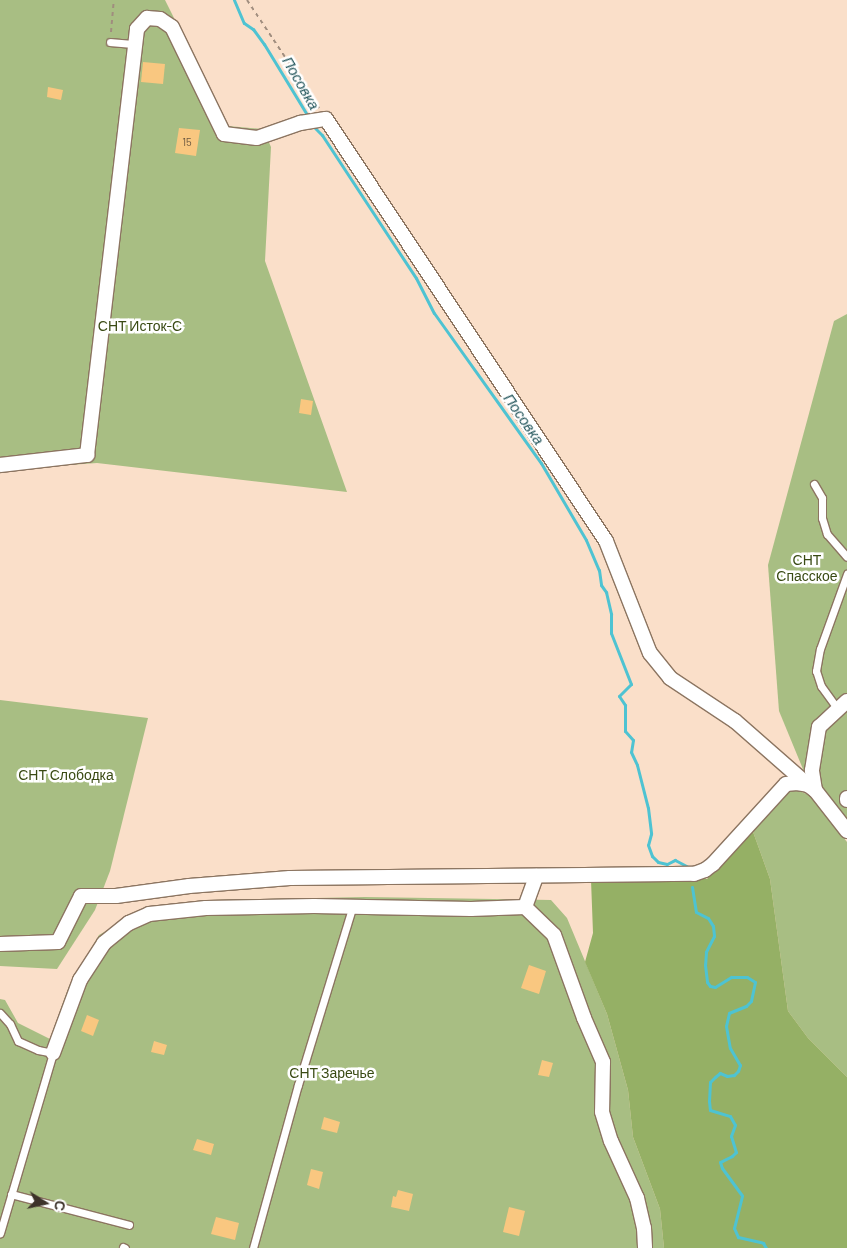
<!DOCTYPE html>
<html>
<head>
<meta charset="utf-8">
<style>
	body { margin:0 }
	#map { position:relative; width:847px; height:1248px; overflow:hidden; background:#fadfc9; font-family:Barlow,sans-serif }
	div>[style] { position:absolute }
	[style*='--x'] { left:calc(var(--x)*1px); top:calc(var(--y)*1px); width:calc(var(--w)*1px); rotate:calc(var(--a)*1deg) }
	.green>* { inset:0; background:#a8be83 }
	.forest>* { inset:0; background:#95b065 }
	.stream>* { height:3px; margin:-1.5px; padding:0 1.5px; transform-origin:1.5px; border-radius:1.5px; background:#4ec3d2 }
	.building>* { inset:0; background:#f9c780 }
	.path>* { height:2px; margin-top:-1px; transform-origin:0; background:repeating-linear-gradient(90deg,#a08d7e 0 4px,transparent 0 8px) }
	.roads { filter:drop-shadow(1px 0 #8c7561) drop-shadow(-1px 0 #8c7561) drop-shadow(0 1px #8c7561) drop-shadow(0 -1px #8c7561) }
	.lane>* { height:7px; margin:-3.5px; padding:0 3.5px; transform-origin:3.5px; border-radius:3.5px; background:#fff }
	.street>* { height:14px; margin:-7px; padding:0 7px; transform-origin:7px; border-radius:7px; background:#fff }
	span { translate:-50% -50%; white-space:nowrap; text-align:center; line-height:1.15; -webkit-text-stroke:5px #fff; paint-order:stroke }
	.number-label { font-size:11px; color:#6c5840 }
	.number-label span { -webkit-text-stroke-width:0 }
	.park-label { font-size:14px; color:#394a13 }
	.water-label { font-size:15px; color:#25575d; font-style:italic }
	.north { position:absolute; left:20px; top:1178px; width:50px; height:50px; -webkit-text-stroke:4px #fff; paint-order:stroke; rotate:100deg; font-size:14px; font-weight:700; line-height:20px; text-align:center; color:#3d332a }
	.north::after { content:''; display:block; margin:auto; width:18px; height:22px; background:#3d332a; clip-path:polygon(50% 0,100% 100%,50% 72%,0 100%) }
</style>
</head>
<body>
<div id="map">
	<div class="green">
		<div style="clip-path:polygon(0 0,165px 0,228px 126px,263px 129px,271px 147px,265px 261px,347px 492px,97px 463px,0 470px)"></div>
		<div style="clip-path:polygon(847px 314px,847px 822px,805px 774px,779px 711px,768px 565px,834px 321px)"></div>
		<div style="clip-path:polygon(0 700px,148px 718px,110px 871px,95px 910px,57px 969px,0 966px)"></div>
		<div style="clip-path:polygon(792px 788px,809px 795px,847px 842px,847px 1077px,808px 1038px,788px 1011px,770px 879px,752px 829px)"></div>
		<div style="clip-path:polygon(365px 897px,551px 900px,567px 918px,607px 1014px,628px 1090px,633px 1137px,660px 1209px,664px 1248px,0 1248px,0 999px,5px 1000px,18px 1023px,50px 1039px,69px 986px,99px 935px,148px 907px,211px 900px)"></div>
	</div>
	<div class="forest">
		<div style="clip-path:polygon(752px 829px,770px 879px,788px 1011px,808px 1038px,847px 1077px,847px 1248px,664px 1248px,660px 1209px,633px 1137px,628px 1090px,607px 1014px,585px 962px,593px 933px,591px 880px,707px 879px)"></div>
	</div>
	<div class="stream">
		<div style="--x:234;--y:0;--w:25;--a:67"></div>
		<div style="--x:244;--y:23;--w:11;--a:34"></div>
		<div style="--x:253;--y:29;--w:19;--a:54"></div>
		<div style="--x:264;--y:44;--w:87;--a:58.7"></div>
		<div style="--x:313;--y:126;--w:13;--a:45"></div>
		<div style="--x:322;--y:135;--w:171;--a:56.7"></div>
		<div style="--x:416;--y:278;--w:39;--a:63"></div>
		<div style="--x:434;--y:313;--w:184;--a:54.5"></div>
		<div style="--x:541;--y:463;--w:89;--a:59.7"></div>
		<div style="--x:586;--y:540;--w:33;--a:67"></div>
		<div style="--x:599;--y:570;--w:15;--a:82"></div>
		<div style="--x:601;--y:585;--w:9;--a:54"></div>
		<div style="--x:606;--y:592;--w:23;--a:77"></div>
		<div style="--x:611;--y:614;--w:19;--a:90"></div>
		<div style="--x:611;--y:633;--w:55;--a:68.6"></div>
		<div style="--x:631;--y:684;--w:17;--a:135"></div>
		<div style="--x:619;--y:696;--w:11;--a:56"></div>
		<div style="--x:625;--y:705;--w:26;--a:90"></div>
		<div style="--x:625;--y:731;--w:12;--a:48"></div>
		<div style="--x:633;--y:740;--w:12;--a:99"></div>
		<div style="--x:631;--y:752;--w:14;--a:65"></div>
		<div style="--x:637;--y:765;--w:44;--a:75.7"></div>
		<div style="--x:648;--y:808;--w:26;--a:83"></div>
		<div style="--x:651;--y:834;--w:11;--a:105"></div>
		<div style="--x:648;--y:845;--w:12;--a:70"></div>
		<div style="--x:652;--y:856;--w:8;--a:45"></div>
		<div style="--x:658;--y:862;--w:9;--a:13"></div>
		<div style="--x:667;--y:864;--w:9;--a:-27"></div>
		<div style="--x:675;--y:860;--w:15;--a:28"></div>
		<div style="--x:692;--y:887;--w:25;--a:81"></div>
		<div style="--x:696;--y:912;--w:13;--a:27"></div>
		<div style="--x:708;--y:918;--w:9;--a:58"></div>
		<div style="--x:713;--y:926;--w:10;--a:84"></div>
		<div style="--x:714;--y:936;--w:18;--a:117"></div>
		<div style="--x:706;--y:952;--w:13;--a:94"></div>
		<div style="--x:705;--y:965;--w:17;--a:83"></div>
		<div style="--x:707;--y:982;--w:5;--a:53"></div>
		<div style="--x:710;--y:986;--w:5;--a:11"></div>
		<div style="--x:715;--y:987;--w:19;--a:-32"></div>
		<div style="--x:731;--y:977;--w:16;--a:0"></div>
		<div style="--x:747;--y:977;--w:9;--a:32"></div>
		<div style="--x:755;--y:982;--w:19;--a:102"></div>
		<div style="--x:751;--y:1001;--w:7;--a:135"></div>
		<div style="--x:746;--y:1006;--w:18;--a:158"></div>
		<div style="--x:729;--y:1013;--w:13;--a:103"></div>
		<div style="--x:726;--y:1026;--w:22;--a:80"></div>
		<div style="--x:730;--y:1048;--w:20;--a:60"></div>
		<div style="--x:740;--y:1065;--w:6;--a:108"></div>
		<div style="--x:738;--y:1071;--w:6;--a:135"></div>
		<div style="--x:734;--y:1075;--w:7;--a:172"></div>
		<div style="--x:727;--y:1076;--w:8;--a:-157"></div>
		<div style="--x:720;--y:1073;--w:6;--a:141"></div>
		<div style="--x:715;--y:1077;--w:7;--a:135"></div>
		<div style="--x:710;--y:1082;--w:19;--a:93"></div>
		<div style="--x:709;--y:1101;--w:9;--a:84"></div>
		<div style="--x:710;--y:1110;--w:21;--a:17"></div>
		<div style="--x:730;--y:1116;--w:10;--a:61"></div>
		<div style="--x:735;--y:1125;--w:12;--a:110"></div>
		<div style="--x:731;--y:1136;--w:17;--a:73"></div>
		<div style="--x:736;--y:1152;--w:6;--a:135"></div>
		<div style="--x:732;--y:1156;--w:13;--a:153"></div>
		<div style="--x:720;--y:1162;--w:6;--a:72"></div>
		<div style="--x:722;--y:1168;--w:34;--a:54"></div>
		<div style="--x:742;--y:1196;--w:33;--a:104"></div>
		<div style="--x:734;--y:1228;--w:10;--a:66"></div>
		<div style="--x:738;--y:1237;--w:26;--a:13"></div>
		<div style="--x:763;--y:1243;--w:6;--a:59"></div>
	</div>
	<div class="building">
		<div style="clip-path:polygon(143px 62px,165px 64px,163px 84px,141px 82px)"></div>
		<div style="clip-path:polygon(48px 87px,63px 90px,61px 100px,47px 97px)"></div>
		<div style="clip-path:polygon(179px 128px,200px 130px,196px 156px,175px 153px)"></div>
		<div style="clip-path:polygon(301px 399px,313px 401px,311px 415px,299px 413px)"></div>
		<div style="clip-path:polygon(529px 965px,546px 971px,539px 994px,521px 988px)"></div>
		<div style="clip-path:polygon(87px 1015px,99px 1020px,93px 1036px,81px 1031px)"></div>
		<div style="clip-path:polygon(154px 1041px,167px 1045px,164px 1055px,151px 1052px)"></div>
		<div style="clip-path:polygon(542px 1060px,553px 1063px,549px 1077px,538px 1075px)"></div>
		<div style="clip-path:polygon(324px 1117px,340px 1122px,337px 1133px,321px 1129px)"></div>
		<div style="clip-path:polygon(197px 1139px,214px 1144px,211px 1155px,193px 1150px)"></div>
		<div style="clip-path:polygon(311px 1169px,323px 1172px,319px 1189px,307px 1185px)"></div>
		<div style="clip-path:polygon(398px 1190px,413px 1194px,409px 1211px,391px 1207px,393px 1196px,396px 1197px)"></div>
		<div style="clip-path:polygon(509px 1207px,525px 1211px,519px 1236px,503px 1232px)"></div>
		<div style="clip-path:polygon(216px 1217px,239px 1223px,235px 1240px,211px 1234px)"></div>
	</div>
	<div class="path">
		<div style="--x:247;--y:0;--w:130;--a:56.3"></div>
		<div style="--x:111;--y:32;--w:32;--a:-85"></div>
	</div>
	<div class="roads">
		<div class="lane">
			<div style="--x:110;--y:42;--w:25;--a:5"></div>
			<div style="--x:814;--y:484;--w:16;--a:60"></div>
			<div style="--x:822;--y:498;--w:20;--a:90"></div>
			<div style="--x:822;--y:518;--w:17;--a:73"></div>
			<div style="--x:827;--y:534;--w:30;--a:49"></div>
			<div style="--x:837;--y:708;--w:27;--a:-126"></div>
			<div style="--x:821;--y:686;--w:16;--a:-108"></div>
			<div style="--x:816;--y:671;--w:22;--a:-80"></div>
			<div style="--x:820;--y:649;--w:80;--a:-70.2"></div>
			<div style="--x:0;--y:1013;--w:15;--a:48"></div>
			<div style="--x:10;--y:1024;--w:19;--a:65"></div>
			<div style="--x:18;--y:1041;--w:22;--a:24"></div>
			<div style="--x:38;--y:1050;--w:15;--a:11"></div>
			<div style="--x:53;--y:1053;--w:188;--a:106.4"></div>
			<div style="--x:11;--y:1194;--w:122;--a:14.7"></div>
			<div style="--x:123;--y:1247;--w:2;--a:27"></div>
			<div style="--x:253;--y:1248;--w:169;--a:-74.6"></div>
			<div style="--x:298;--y:1085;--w:185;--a:-73"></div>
		</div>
		<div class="street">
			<div style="--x:0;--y:465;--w:88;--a:-6.6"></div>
			<div style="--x:87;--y:455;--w:429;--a:-83.3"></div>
			<div style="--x:137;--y:29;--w:15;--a:-48"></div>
			<div style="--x:147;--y:18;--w:13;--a:4"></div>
			<div style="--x:160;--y:19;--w:14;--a:34"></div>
			<div style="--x:172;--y:27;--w:119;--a:64.1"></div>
			<div style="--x:224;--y:134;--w:33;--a:7"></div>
			<div style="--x:257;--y:138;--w:46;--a:-19.2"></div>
			<div style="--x:300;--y:123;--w:26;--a:-9"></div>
			<div style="--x:326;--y:119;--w:506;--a:56.44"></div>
			<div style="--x:606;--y:541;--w:120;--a:68.6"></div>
			<div style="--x:650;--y:653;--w:32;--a:51"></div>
			<div style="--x:670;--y:678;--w:78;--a:33.5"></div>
			<div style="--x:735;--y:721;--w:97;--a:41.2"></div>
			<div style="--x:815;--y:790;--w:20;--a:-99"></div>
			<div style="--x:812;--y:770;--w:44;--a:-80.8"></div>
			<div style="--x:819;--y:727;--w:38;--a:-43"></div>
			<div style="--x:847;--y:798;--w:2;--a:90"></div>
			<div style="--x:525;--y:907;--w:40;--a:44"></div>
			<div style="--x:554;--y:935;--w:88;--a:70.1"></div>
			<div style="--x:584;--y:1018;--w:48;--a:66.6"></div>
			<div style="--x:603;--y:1062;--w:50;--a:91.1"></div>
			<div style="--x:602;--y:1112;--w:30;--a:73"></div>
			<div style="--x:611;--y:1141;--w:63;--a:65.5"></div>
			<div style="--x:637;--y:1198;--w:31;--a:77"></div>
			<div style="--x:644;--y:1228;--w:20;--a:87"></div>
			<div style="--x:0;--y:944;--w:58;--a:-2"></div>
			<div style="--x:58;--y:942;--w:51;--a:-63.4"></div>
			<div style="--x:81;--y:896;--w:35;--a:0"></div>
			<div style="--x:116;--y:896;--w:74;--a:-7.8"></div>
			<div style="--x:189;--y:886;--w:101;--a:-4.5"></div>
			<div style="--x:290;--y:878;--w:404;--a:-0.6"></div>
			<div style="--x:694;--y:874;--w:12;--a:-20"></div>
			<div style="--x:705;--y:870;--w:10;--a:-37"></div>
			<div style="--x:713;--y:864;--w:108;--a:-47.6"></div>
			<div style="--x:786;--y:784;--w:11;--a:-5"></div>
			<div style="--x:797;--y:783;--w:11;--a:10"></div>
			<div style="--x:808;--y:785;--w:9;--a:36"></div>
			<div style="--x:815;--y:790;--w:52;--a:52"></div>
			<div style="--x:53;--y:1053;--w:78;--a:-69.7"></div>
			<div style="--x:80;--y:980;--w:44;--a:-57"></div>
			<div style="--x:104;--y:943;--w:32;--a:-39"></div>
			<div style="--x:129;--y:923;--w:22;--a:-24"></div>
			<div style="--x:149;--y:914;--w:57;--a:-6"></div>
			<div style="--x:206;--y:908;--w:108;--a:-1.1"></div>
			<div style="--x:314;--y:906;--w:157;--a:1.1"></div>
			<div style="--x:471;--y:909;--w:54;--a:-2.1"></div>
			<div style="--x:525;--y:907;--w:33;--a:-70"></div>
		</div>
	</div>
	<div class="number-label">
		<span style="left:187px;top:142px">15</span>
	</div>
	<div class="park-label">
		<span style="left:140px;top:326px">СНТ Исток-С</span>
		<span style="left:807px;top:568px">СНТ<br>Спасское</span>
		<span style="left:66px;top:775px">СНТ Слободка</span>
		<span style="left:332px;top:1073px">СНТ Заречье</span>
	</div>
	<div class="water-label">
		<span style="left:301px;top:83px;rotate:60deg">Посовка</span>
		<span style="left:524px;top:419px;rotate:55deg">Посовка</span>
	</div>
	<div class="north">С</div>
</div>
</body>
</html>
